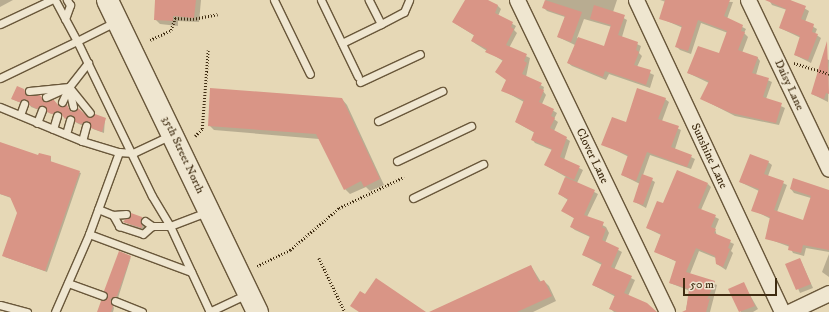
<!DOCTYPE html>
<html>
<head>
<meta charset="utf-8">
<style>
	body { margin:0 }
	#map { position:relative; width:829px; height:312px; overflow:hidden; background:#e6d8b6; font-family:"IM FELL DW Pica",serif }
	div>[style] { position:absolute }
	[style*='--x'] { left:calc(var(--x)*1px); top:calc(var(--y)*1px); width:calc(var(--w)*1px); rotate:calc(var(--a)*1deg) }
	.shadow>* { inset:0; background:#0003 }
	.building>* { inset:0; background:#d99586 }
	.path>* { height:2.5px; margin-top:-1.25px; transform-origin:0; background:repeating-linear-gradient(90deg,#3f2c11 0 1px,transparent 0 3px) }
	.roads { filter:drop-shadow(1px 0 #69573a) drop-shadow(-1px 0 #69573a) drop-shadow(0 1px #69573a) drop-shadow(0 -1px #69573a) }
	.lane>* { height:7px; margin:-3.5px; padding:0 3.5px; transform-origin:3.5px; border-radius:3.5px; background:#efe6d0 }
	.street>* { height:15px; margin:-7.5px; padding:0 7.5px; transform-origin:7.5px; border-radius:7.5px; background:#efe6d0 }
	.secondary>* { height:21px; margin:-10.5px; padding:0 10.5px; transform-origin:10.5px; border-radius:10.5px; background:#efe6d0 }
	span { translate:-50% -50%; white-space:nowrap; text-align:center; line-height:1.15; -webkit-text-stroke:3px #efe6d0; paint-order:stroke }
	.street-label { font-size:12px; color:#3f2c11 }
	.scale { position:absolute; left:683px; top:278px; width:94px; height:18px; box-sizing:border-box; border:2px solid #3f2c11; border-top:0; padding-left:5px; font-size:12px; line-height:14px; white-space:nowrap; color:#3f2c11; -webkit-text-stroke:3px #efe6d0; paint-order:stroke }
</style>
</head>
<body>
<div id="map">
	<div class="shadow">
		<div style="clip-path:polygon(0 0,13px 0,0 7px)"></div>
		<div style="clip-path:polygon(156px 0,201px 0,199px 22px,178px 21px,178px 26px,160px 24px,155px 19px)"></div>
		<div style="clip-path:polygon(466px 0,485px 0,498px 6px,501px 9px,498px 16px,516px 26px,514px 30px,517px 33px,509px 48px,530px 58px,526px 77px,544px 87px,543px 91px,546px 95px,542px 104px,557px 113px,554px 119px,558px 122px,554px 131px,570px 141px,564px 160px,583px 170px,577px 183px,598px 194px,587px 217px,606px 227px,609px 233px,605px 243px,622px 252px,614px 270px,635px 280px,628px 296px,652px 312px,614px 312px,611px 309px,616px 297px,593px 285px,602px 265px,583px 255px,590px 237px,575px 230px,571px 227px,575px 219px,563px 211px,568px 200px,559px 194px,566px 177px,545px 165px,552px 150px,535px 143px,532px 139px,535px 133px,516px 122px,524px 102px,502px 90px,507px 80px,496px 72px,503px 61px,476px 44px,472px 41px,475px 36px,453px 22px)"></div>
		<div style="clip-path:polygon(evenodd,546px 0,617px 0,613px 12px,627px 20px,622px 37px,641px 46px,639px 53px,642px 56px,637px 67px,654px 75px,650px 88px,609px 74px,606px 80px,572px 66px,568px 63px,575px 45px,558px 37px,565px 17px,547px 11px,543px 7px,546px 0,584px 19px,612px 27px,604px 48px,577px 38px,584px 19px)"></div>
		<div style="clip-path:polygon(660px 0,733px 2px,727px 19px,746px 29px,744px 33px,748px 37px,742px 53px,757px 57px,760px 61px,756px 75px,772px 82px,766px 99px,785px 108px,779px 125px,735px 116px,702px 99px,709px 83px,688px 73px,720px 55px,728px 33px,701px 23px,691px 54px,680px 50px,676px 46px,683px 28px,660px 18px,666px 2px)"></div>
		<div style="clip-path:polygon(769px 0,790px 0,809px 11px,805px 22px,817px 29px,815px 34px,821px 38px,811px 63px,795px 55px,801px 38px,780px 28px,787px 10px,772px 5px)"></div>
		<div style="clip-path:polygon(823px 58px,829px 60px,828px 102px,812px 94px)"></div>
		<div style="clip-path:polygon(24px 90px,28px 97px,60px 108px,67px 106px,71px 113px,88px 119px,105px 119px,104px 133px,93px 129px,89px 123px,83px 126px,77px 123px,73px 117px,67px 120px,61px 112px,55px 115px,49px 113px,45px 106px,39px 110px,31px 107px,28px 101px,21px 103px,12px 99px)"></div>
		<div style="clip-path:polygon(342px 99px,347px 105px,384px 185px,370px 191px,366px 187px,350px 194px,345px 189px,319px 139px,214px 130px,209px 125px)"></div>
		<div style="clip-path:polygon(665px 99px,669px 102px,662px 121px,681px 130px,675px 149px,695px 159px,691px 169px,650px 155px,643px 175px,655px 182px,646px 208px,635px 202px,640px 184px,622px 175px,629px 157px,603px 144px,627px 123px)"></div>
		<div style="clip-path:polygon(0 143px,39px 156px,40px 154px,51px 157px,51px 162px,81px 173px,47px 272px,5px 257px,18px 213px,11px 198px,0 194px)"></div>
		<div style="clip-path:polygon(768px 162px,772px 165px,768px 176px,787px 185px,777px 212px,804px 221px,829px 210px,829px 252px,806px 248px,804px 256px,793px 253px,790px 247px,766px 238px,771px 219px,753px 210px,759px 191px,740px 182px)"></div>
		<div style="clip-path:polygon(708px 184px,711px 187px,701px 210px,719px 219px,715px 229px,717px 236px,734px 244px,731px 251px,733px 253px,726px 270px,717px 264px,716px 258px,699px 251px,690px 274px,717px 285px,710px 312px,689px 312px,686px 309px,690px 291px,670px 283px,677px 262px,655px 251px,661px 235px,647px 228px,664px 205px)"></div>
		<div style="clip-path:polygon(791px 189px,821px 189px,821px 201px,794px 193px)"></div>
		<div style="clip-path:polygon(141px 218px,145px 222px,144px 231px,124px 222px)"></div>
		<div style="clip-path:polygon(829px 254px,829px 277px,822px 272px)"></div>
		<div style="clip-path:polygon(131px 257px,118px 298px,111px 301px,114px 308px,113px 312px,98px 312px,109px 298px)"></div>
		<div style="clip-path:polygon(800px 259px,813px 288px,800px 293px,787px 264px)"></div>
		<div style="clip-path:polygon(531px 266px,541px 282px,544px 281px,549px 286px,556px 301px,533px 312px,432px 312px)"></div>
		<div style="clip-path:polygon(743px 283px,758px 309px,753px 312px,741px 312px,730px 290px)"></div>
	</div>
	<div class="building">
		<div style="clip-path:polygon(155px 0,196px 0,194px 18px,173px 16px,173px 21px,154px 20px)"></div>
		<div style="clip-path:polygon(465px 0,488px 0,498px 5px,495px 13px,513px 22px,511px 27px,514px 29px,506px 45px,527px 54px,524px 61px,527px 63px,522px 74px,542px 83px,539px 88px,544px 90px,539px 102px,554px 109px,551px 116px,555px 118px,550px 128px,567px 137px,560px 157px,580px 166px,574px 180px,544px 165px,552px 149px,531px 140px,534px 132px,515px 122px,524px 100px,501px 91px,506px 80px,495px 72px,503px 60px,485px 52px,487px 49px,471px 41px,474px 35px,452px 22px)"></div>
		<div style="clip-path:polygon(545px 0,582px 12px,571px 42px,557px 37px,565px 16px,542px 8px)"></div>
		<div style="clip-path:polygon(665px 0,730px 0,724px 16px,743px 25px,741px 31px,745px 32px,738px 50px,758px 57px,752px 73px,769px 78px,763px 97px,782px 103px,776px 123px,731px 113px,700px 99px,709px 81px,687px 73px,698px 46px,719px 53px,727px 31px,698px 20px,688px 51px,675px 47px,682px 26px,659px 19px)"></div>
		<div style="clip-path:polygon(765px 0,790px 0,806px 6px,801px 19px,814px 24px,812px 32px,818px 34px,808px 60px,794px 55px,800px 36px,779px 28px,786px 9px)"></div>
		<div style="clip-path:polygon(594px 5px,625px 15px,618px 35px,638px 42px,636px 50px,639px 52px,634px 65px,651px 70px,646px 85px,605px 71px,603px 77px,567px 63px,578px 37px,604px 46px,611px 25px,590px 19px)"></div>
		<div style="clip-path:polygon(827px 41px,829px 94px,826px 93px,824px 99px,811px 94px)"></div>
		<div style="clip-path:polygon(17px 86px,24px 89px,27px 96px,40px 95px,45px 102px,53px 99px,60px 107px,67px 105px,71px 112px,78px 108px,89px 118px,95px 114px,106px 118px,102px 132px,91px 128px,88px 121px,81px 124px,75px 122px,72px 115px,65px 119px,59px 111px,52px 114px,47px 112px,43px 105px,37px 109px,29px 105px,26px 99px,19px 102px,11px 99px)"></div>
		<div style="clip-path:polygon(210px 88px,342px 98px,380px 179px,364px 187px,361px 181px,344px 190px,316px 134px,208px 126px)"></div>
		<div style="clip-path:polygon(637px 88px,666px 98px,658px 119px,679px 126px,671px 147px,692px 155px,687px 167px,647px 152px,636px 181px,621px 175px,628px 155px,601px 145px,612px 117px,626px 122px)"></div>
		<div style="clip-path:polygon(0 142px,38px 155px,39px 153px,51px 156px,50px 161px,80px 171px,45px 271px,2px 256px,17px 213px,10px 197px,0 194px)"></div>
		<div style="clip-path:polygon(750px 154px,769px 161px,764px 174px,784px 181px,774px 210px,803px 220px,811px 196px,790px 189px,793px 178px,829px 190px,829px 250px,803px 245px,801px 253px,788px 250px,789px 245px,765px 239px,770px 217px,751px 211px,759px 189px,739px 182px)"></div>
		<div style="clip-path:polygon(677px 170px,708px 183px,698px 208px,716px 215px,711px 227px,716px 229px,714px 233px,731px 240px,728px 248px,730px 249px,723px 267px,716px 264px,715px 256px,696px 248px,686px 272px,715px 281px,707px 300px,710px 298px,706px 312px,682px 312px,686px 310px,689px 289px,669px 283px,676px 261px,654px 252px,661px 234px,646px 228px,657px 201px,663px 203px)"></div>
		<div style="clip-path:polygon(642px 174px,653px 178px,643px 205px,633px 202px)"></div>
		<div style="clip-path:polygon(565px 177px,595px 190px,584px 215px,604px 222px,602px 227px,606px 229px,602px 240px,619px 248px,611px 267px,632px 276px,624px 293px,647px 303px,657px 312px,617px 312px,609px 309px,615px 295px,592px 285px,602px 263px,582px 255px,590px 236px,570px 227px,574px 218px,561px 211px,568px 199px,558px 194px)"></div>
		<div style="clip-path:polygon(131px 213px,142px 217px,142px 228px,123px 222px)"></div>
		<div style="clip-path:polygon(119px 251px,131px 256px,117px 296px,110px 299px,113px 306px,111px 312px,97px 312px,101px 301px,108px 297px,104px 291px)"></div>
		<div style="clip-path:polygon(800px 258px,811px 284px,796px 290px,785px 264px)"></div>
		<div style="clip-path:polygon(531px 265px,539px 282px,544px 280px,552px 296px,517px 312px,429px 312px)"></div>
		<div style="clip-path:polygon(376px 278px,426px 312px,359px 312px,350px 306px,360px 291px,365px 294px)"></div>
		<div style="clip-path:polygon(744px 282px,755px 306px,739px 312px,728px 289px)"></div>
	</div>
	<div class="path">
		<div style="--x:150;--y:40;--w:23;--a:-25"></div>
		<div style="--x:171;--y:30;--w:13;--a:-72"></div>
		<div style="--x:175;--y:18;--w:18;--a:3"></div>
		<div style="--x:193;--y:19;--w:25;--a:-11"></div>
		<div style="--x:794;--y:63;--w:37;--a:17"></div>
		<div style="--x:195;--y:136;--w:10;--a:-45"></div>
		<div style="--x:202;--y:129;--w:79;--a:-85.7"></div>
		<div style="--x:319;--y:258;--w:60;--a:64.3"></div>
		<div style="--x:257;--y:266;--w:37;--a:-26"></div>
		<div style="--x:290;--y:250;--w:65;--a:-40.6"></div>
		<div style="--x:339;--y:208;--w:72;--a:-25.5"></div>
	</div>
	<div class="roads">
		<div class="lane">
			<div style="--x:274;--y:0;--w:82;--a:64.1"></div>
			<div style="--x:321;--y:0;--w:85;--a:64.3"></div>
			<div style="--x:65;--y:19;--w:15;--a:-70"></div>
			<div style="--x:70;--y:5;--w:6;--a:-121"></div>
			<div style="--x:115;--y:22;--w:42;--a:153.4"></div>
			<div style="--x:77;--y:41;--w:172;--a:64.2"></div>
			<div style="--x:152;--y:196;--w:35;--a:59"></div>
			<div style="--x:170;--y:226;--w:40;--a:-21"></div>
			<div style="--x:0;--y:24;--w:56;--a:-25.2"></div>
			<div style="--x:381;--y:24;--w:26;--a:-28"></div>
			<div style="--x:404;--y:12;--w:13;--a:-67"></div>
			<div style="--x:342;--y:43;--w:43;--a:-26"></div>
			<div style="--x:381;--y:24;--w:27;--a:-117"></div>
			<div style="--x:0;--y:78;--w:85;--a:-25.7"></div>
			<div style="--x:77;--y:41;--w:47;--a:-118.2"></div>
			<div style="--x:360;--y:82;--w:66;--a:-25"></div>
			<div style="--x:69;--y:87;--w:33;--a:51"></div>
			<div style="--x:69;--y:89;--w:18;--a:77"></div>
			<div style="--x:29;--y:91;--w:40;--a:-5.7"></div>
			<div style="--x:69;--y:87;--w:31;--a:-52"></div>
			<div style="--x:46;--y:97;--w:17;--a:-24"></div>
			<div style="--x:62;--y:102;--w:17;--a:-65"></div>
			<div style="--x:0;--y:107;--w:89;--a:22.5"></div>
			<div style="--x:82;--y:141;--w:39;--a:17"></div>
			<div style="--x:119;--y:152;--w:14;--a:4"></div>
			<div style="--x:133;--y:153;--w:42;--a:-25.3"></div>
			<div style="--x:20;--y:115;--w:12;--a:-70"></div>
			<div style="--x:378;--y:121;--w:71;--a:-25.1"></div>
			<div style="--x:37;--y:123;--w:14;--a:-69"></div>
			<div style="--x:53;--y:129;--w:14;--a:-73"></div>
			<div style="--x:66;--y:134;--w:15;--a:-74"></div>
			<div style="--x:82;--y:141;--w:16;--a:-75"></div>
			<div style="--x:397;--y:161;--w:82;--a:-25.3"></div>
			<div style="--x:413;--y:198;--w:78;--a:-25.9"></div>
			<div style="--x:98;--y:209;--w:16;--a:22"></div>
			<div style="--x:126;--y:214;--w:13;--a:176"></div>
			<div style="--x:113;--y:215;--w:13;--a:61"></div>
			<div style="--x:119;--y:226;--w:25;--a:18"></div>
			<div style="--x:143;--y:234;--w:12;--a:-42"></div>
			<div style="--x:145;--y:221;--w:9;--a:36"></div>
			<div style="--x:152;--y:226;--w:18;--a:0"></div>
			<div style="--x:170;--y:226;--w:95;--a:65.1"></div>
			<div style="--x:89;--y:234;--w:109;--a:20.4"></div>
			<div style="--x:68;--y:283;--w:37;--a:20"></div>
			<div style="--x:115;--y:301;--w:29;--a:22"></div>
			<div style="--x:0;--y:305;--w:28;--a:15"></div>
			<div style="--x:55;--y:312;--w:85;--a:-66.4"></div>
			<div style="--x:89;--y:234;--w:87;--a:-69.9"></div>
			<div style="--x:209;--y:312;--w:42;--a:-25.3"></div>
		</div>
		<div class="street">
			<div style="--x:517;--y:0;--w:346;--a:64.3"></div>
			<div style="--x:636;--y:0;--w:344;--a:64.9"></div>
			<div style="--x:748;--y:0;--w:187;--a:64.4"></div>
			<div style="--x:789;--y:312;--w:44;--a:-25.4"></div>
		</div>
		<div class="secondary">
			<div style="--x:107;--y:0;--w:346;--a:64.3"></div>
		</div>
	</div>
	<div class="street-label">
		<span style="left:789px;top:85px;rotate:65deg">Daisy Lane</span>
		<span style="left:183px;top:155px;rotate:65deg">35th Street North</span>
		<span style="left:592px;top:156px;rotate:64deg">Clover Lane</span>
		<span style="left:709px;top:156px;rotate:65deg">Sunshine Lane</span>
	</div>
	<div class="scale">50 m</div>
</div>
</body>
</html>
